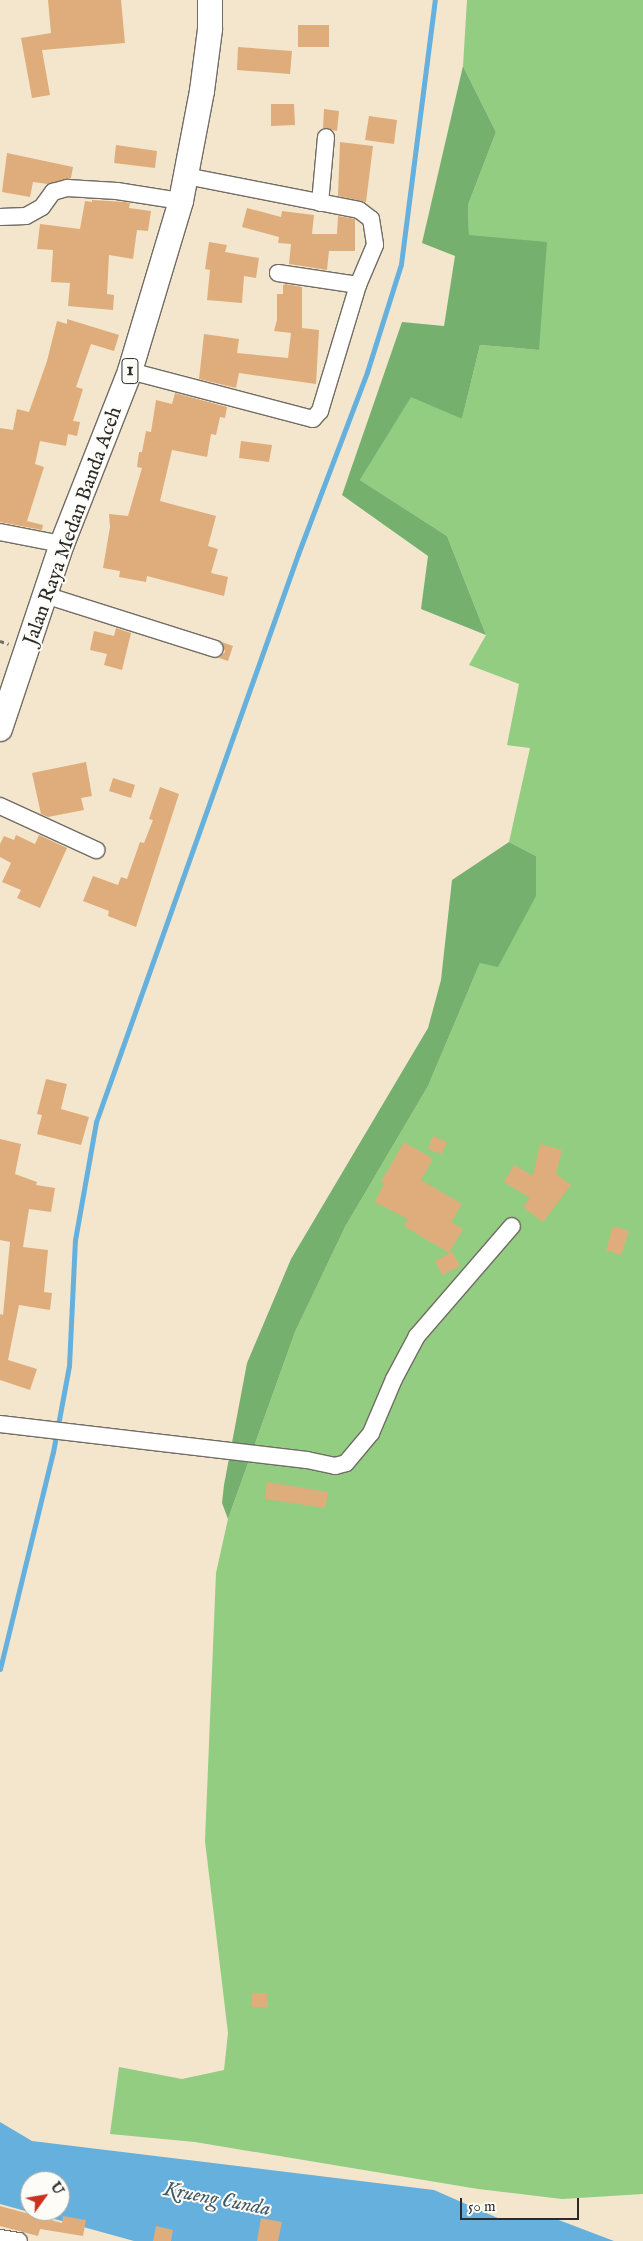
<!DOCTYPE html>
<html>
<head>
<meta charset="utf-8">
<style>
	body { margin:0 }
	#map { position:relative; width:643px; height:2241px; overflow:hidden; background:#f3e6cd; font-family:"IM FELL English",serif }
	div>[style] { position:absolute }
	[style*='--x'] { left:calc(var(--x)*1px); top:calc(var(--y)*1px); width:calc(var(--w)*1px); rotate:calc(var(--a)*1deg) }
	.green>* { inset:0; background:#92cd81 }
	.forest>* { inset:0; background:#75b06f }
	.water>* { inset:0; background:#65b0dd }
	.stream>* { height:5px; margin:-2.5px; padding:0 2.5px; transform-origin:2.5px; border-radius:2.5px; background:#65b0dd }
	.building>* { inset:0; background:#dfad7b }
	.path>* { height:3px; margin-top:-1.5px; transform-origin:0; background:repeating-linear-gradient(90deg,#716c64 0 4px,transparent 0 8px) }
	.roads { filter:drop-shadow(1px 0 #716c64) drop-shadow(-1px 0 #716c64) drop-shadow(0 1px #716c64) drop-shadow(0 -1px #716c64) }
	.minor>* { height:16px; margin:-8px; padding:0 8px; transform-origin:8px; border-radius:8px; background:#fff }
	.highway>* { height:24px; margin:-12px; padding:0 12px; transform-origin:12px; border-radius:12px; background:#fff }
	span { translate:-50% -50%; white-space:nowrap; text-align:center; line-height:1.15; -webkit-text-stroke:4px #fdfcf7; paint-order:stroke }
	.shield-label span { padding:1px 4px; background:#fdfcf7; border:1px solid; border-radius:4px; -webkit-text-stroke-width:0 }
	.shield-label { font-size:19px; color:#2b2b2b; font-weight:700 }
	.street-label { font-size:20px; color:#2b2b2b }
	.water-label { font-size:21px; color:#3f5a69; font-style:italic }
	.north { position:absolute; left:20px; top:2171px; width:50px; height:50px; box-sizing:border-box; background:#fdfcf7; border:1px solid #a9a8a5; border-radius:50%; rotate:58deg; font-size:14px; font-weight:700; line-height:20px; text-align:center; color:#2b2b2b }
	.north::after { content:''; display:block; margin:auto; width:18px; height:22px; background:#c8321e; clip-path:polygon(50% 0,100% 100%,50% 72%,0 100%) }
	.scale { position:absolute; left:460px; top:2198px; width:119px; height:22px; box-sizing:border-box; border:2px solid #2b2b2b; border-top:0; padding-left:6px; font-size:15px; line-height:18px; white-space:nowrap; color:#2b2b2b; -webkit-text-stroke:4px #fdfcf7; paint-order:stroke }
</style>
</head>
<body>
<div id="map">
	<div class="green">
		<div style="clip-path:polygon(467px 0,643px 0,643px 2194px,562px 2199px,478px 2189px,195px 2142px,110px 2134px,119px 2067px,182px 2079px,224px 2070px,228px 2033px,205px 1841px,216px 1573px,228px 1519px,295px 1332px,345px 1227px,428px 1086px,480px 963px,536px 856px,509px 842px,530px 748px,507px 745px,519px 684px,469px 665px,486px 635px,447px 536px,360px 480px,411px 396px,462px 419px,480px 345px,539px 350px,469px 235px,468px 205px,496px 132px,463px 66px)"></div>
	</div>
	<div class="forest">
		<div style="clip-path:polygon(463px 66px,496px 132px,468px 205px,469px 235px,547px 242px,539px 350px,480px 345px,462px 419px,411px 397px,360px 480px,447px 536px,486px 635px,421px 609px,428px 556px,342px 495px,402px 322px,444px 326px,455px 256px,422px 243px)"></div>
		<div style="clip-path:polygon(509px 842px,536px 856px,536px 896px,498px 967px,480px 963px,428px 1086px,345px 1227px,295px 1332px,228px 1519px,222px 1503px,224px 1485px,247px 1363px,291px 1259px,428px 1028px,441px 980px,452px 880px)"></div>
	</div>
	<div class="water">
		<div style="clip-path:polygon(evenodd,0 2122px,32px 2141px,434px 2190px,500px 2219px,556px 2219px,614px 2241px,134px 2241px,0 2204px,0 2122px,30px 2181px,60px 2181px,60px 2211px,30px 2211px,30px 2181px)"></div>
	</div>
	<div class="stream">
		<div style="--x:0;--y:1669;--w:223;--a:-76.3"></div>
		<div style="--x:53;--y:1452;--w:87;--a:-79.5"></div>
		<div style="--x:69;--y:1366;--w:126;--a:-87.3"></div>
		<div style="--x:75;--y:1240;--w:120;--a:-79.9"></div>
		<div style="--x:96;--y:1122;--w:603;--a:-70.42"></div>
		<div style="--x:298;--y:554;--w:195;--a:-69.2"></div>
		<div style="--x:367;--y:372;--w:113;--a:-72.5"></div>
		<div style="--x:401;--y:264;--w:266;--a:-82.7"></div>
	</div>
	<div class="building">
		<div style="clip-path:polygon(48px 0,121px 0,125px 43px,42px 50px,50px 95px,32px 98px,21px 38px,51px 33px)"></div>
		<div style="clip-path:polygon(298px 25px,329px 25px,329px 47px,298px 47px)"></div>
		<div style="clip-path:polygon(238px 47px,292px 51px,290px 74px,237px 70px)"></div>
		<div style="clip-path:polygon(271px 104px,294px 104px,295px 125px,271px 126px)"></div>
		<div style="clip-path:polygon(324px 109px,339px 111px,337px 131px,323px 128px)"></div>
		<div style="clip-path:polygon(369px 116px,397px 120px,394px 144px,365px 140px)"></div>
		<div style="clip-path:polygon(340px 142px,373px 146px,366px 202px,338px 196px)"></div>
		<div style="clip-path:polygon(116px 145px,157px 151px,155px 168px,114px 163px)"></div>
		<div style="clip-path:polygon(7px 153px,73px 167px,71px 178px,48px 184px,33px 182px,30px 197px,2px 192px)"></div>
		<div style="clip-path:polygon(92px 200px,125px 202px,130px 203px,129px 208px,151px 211px,148px 231px,137px 230px,133px 259px,109px 255px,107px 294px,114px 295px,113px 310px,68px 306px,70px 283px,51px 282px,53px 250px,37px 249px,40px 224px,80px 229px,85px 201px,92px 202px)"></div>
		<div style="clip-path:polygon(247px 208px,281px 217px,282px 211px,314px 215px,312px 234px,337px 234px,338px 216px,355px 219px,355px 251px,329px 251px,327px 270px,289px 264px,291px 244px,278px 243px,279px 237px,242px 227px)"></div>
		<div style="clip-path:polygon(209px 242px,227px 245px,225px 252px,259px 258px,256px 278px,244px 276px,242px 303px,207px 300px,210px 270px,205px 269px)"></div>
		<div style="clip-path:polygon(286px 284px,302px 287px,302px 328px,319px 330px,316px 384px,239px 373px,236px 388px,199px 379px,204px 334px,239px 339px,237px 353px,288px 358px,291px 333px,274px 331px,277px 320px,277px 294px,283px 294px,283px 285px)"></div>
		<div style="clip-path:polygon(67px 319px,119px 335px,114px 351px,91px 344px,76px 387px,83px 389px,73px 421px,80px 422px,77px 436px,68px 434px,66px 446px,40px 441px,35px 464px,44px 467px,27px 521px,43px 525px,42px 530px,0 522px,0 428px,13px 430px,17px 409px,29px 412px,47px 361px,57px 321px,67px 324px)"></div>
		<div style="clip-path:polygon(175px 393px,227px 407px,225px 418px,220px 417px,216px 435px,211px 434px,207px 457px,172px 450px,160px 501px,216px 516px,208px 546px,218px 549px,211px 573px,228px 577px,224px 596px,147px 576px,146px 582px,119px 577px,120px 571px,103px 568px,110px 527px,109px 514px,128px 516px,142px 468px,137px 467px,139px 452px,142px 452px,146px 431px,151px 432px,156px 400px,172px 404px)"></div>
		<div style="clip-path:polygon(241px 441px,272px 445px,269px 462px,239px 458px)"></div>
		<div style="clip-path:polygon(116px 628px,131px 633px,122px 670px,104px 665px,107px 654px,90px 650px,94px 631px,114px 636px)"></div>
		<div style="clip-path:polygon(222px 642px,233px 646px,228px 661px,219px 658px,225px 652px)"></div>
		<div style="clip-path:polygon(86px 762px,92px 796px,81px 798px,84px 810px,48px 817px,41px 814px,32px 773px)"></div>
		<div style="clip-path:polygon(113px 778px,135px 785px,131px 798px,109px 791px)"></div>
		<div style="clip-path:polygon(160px 787px,179px 794px,136px 927px,108px 916px,109px 911px,83px 901px,93px 876px,118px 885px,121px 877px,127px 879px,140px 842px,144px 843px,153px 820px,149px 819px)"></div>
		<div style="clip-path:polygon(16px 835px,35px 844px,39px 835px,67px 848px,40px 908px,17px 898px,21px 890px,2px 882px,11px 863px,0 857px,0 844px,4px 836px,14px 840px)"></div>
		<div style="clip-path:polygon(46px 1079px,67px 1084px,61px 1109px,89px 1117px,81px 1145px,37px 1134px,42px 1115px,37px 1114px)"></div>
		<div style="clip-path:polygon(433px 1136px,447px 1142px,442px 1154px,428px 1149px)"></div>
		<div style="clip-path:polygon(0 1139px,21px 1144px,15px 1174px,37px 1182px,36px 1185px,55px 1188px,51px 1212px,29px 1209px,23px 1247px,48px 1250px,44px 1292px,52px 1293px,50px 1310px,19px 1305px,8px 1360px,37px 1369px,30px 1390px,0 1380px,0 1314px,3px 1315px,10px 1242px,0 1240px)"></div>
		<div style="clip-path:polygon(404px 1142px,433px 1159px,421px 1180px,462px 1204px,451px 1222px,463px 1229px,449px 1253px,404px 1226px,408px 1219px,375px 1202px,384px 1183px,381px 1182px)"></div>
		<div style="clip-path:polygon(540px 1144px,562px 1150px,556px 1174px,571px 1185px,543px 1222px,523px 1207px,530px 1198px,504px 1182px,514px 1165px,533px 1176px)"></div>
		<div style="clip-path:polygon(613px 1226px,629px 1231px,621px 1255px,606px 1250px)"></div>
		<div style="clip-path:polygon(452px 1252px,460px 1266px,442px 1275px,435px 1261px)"></div>
		<div style="clip-path:polygon(267px 1482px,328px 1492px,325px 1508px,265px 1499px)"></div>
		<div style="clip-path:polygon(252px 1993px,267px 1993px,268px 2007px,252px 2007px)"></div>
		<div style="clip-path:polygon(0 2206px,62px 2223px,63px 2216px,86px 2220px,83px 2236px,40px 2229px,38px 2236px,0 2226px)"></div>
		<div style="clip-path:polygon(261px 2218px,282px 2222px,278px 2241px,257px 2241px)"></div>
		<div style="clip-path:polygon(156px 2226px,173px 2230px,171px 2241px,153px 2241px)"></div>
	</div>
	<div class="path">
		<div style="--x:0;--y:641;--w:9;--a:18"></div>
	</div>
	<div class="roads">
		<div class="minor">
			<div style="--x:186;--y:176;--w:176;--a:11.1"></div>
			<div style="--x:359;--y:210;--w:15;--a:37"></div>
			<div style="--x:371;--y:219;--w:26;--a:81"></div>
			<div style="--x:375;--y:245;--w:43;--a:113"></div>
			<div style="--x:358;--y:285;--w:81;--a:-171.5"></div>
			<div style="--x:320;--y:203;--w:66;--a:-84.8"></div>
			<div style="--x:0;--y:217;--w:26;--a:-2"></div>
			<div style="--x:26;--y:216;--w:18;--a:-29"></div>
			<div style="--x:42;--y:207;--w:19;--a:-54"></div>
			<div style="--x:53;--y:192;--w:15;--a:-16"></div>
			<div style="--x:67;--y:188;--w:50;--a:3.4"></div>
			<div style="--x:117;--y:191;--w:65;--a:8.9"></div>
			<div style="--x:130;--y:371;--w:189;--a:14.7"></div>
			<div style="--x:313;--y:419;--w:11;--a:-49"></div>
			<div style="--x:320;--y:411;--w:132;--a:-73.2"></div>
			<div style="--x:0;--y:532;--w:63;--a:11"></div>
			<div style="--x:45;--y:595;--w:178;--a:17.6"></div>
			<div style="--x:0;--y:806;--w:106;--a:24.6"></div>
			<div style="--x:0;--y:1424;--w:309;--a:6.7"></div>
			<div style="--x:307;--y:1460;--w:29;--a:12"></div>
			<div style="--x:335;--y:1466;--w:11;--a:-15"></div>
			<div style="--x:346;--y:1463;--w:39;--a:-50"></div>
			<div style="--x:371;--y:1433;--w:59;--a:-66.9"></div>
			<div style="--x:394;--y:1379;--w:49;--a:-61.9"></div>
			<div style="--x:417;--y:1336;--w:145;--a:-49.2"></div>
			<div style="--x:0;--y:2238;--w:19;--a:9"></div>
		</div>
		<div class="highway">
			<div style="--x:0;--y:729;--w:195;--a:-71.5"></div>
			<div style="--x:62;--y:544;--w:186;--a:-68.5"></div>
			<div style="--x:130;--y:371;--w:177;--a:-73.3"></div>
			<div style="--x:181;--y:201;--w:112;--a:-79.2"></div>
			<div style="--x:202;--y:91;--w:63;--a:-82.6"></div>
			<div style="--x:210;--y:29;--w:29;--a:-90"></div>
		</div>
	</div>
	<div class="shield-label">
		<span style="left:130px;top:371px">1</span>
	</div>
	<div class="street-label">
		<span style="left:73px;top:526px;rotate:-70deg">Jalan Raya Medan Banda Aceh</span>
	</div>
	<div class="water-label">
		<span style="left:217px;top:2200px;rotate:11deg">Krueng Cunda</span>
	</div>
	<div class="north">U</div>
	<div class="scale">50 m</div>
</div>
</body>
</html>
